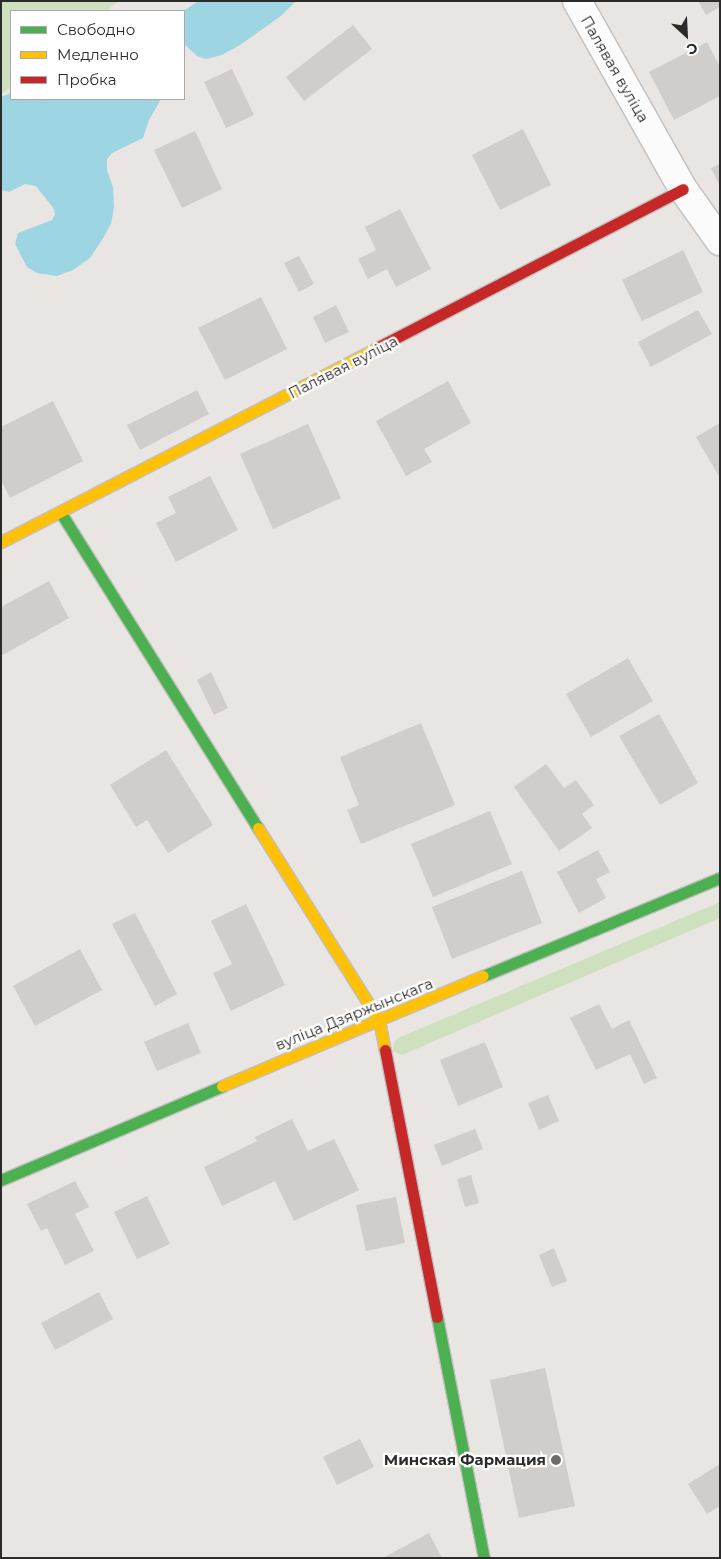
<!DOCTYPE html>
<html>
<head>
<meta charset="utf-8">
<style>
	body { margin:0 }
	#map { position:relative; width:721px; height:1559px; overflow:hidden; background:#e8e5e2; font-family:Montserrat,sans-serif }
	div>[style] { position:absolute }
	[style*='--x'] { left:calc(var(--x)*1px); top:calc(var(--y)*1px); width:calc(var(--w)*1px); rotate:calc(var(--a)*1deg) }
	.green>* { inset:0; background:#cfe0be }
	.water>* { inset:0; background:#9dd6e2 }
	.building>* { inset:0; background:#d0cdcb }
	.roads { filter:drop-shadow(1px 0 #c1c0c0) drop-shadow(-1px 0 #c1c0c0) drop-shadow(0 1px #c1c0c0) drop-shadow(0 -1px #c1c0c0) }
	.street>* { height:28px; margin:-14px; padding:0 14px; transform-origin:14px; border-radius:14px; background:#fcfbfb }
	.fast>* { height:11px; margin:-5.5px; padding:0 5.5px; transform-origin:5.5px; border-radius:5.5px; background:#4caf50 }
	.slow>* { height:11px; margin:-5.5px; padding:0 5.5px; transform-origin:5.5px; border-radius:5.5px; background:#ffc107 }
	.jam>* { height:11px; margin:-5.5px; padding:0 5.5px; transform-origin:5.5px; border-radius:5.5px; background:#c62828 }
	.dots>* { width:14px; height:14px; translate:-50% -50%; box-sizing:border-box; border:2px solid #fff; border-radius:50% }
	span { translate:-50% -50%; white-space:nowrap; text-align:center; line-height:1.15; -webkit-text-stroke:4.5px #fff; paint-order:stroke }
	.street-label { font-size:15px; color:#2b2b2b }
	.poi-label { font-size:15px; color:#2b2b2b; font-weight:700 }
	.right { translate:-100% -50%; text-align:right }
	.frame { position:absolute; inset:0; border:2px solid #2b2b2b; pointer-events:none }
	.legend { position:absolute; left:10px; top:10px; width:175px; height:90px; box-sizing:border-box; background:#fff; border:1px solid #aaa; margin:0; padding:6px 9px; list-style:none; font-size:15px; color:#2b2b2b }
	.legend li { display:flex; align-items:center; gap:10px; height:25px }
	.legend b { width:25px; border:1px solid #aaa }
	.north { position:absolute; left:661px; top:10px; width:50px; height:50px; -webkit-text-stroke:4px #fff; paint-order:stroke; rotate:155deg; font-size:14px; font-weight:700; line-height:20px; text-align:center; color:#2b2b2b }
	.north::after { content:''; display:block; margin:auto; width:18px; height:22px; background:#2b2b2b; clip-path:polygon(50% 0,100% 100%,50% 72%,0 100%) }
</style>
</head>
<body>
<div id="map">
	<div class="green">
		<div style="clip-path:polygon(1px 1px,119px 1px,106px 11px,11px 11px,11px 87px,1px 94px)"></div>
		<div style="clip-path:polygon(720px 902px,720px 918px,402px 1055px,393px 1051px,394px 1042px,398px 1038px)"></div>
	</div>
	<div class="water">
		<div style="clip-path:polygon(198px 1px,296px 1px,281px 16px,240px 45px,222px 55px,206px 59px,197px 56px,184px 44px,184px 11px)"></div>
		<div style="clip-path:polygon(11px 93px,11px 99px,161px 99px,149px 120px,143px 138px,112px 153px,107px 159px,107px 170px,113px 187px,114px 207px,111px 224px,102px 240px,90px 258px,73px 270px,57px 276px,37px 273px,27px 267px,15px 244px,18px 233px,52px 220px,55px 214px,54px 209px,36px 186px,25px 184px,9px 192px,1px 190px,1px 97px)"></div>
	</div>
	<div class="building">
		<div style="clip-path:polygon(698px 1px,720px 1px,720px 7px,706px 15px)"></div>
		<div style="clip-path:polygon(353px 25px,372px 49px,304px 101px,286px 77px)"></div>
		<div style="clip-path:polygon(707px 42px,720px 67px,720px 96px,674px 120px,649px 72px)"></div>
		<div style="clip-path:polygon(232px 69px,254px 115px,226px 128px,204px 82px)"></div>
		<div style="clip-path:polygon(523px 129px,551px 185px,500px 210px,472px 155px)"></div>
		<div style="clip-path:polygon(195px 131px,222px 189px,182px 208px,154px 150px)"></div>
		<div style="clip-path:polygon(720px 164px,720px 186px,711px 168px)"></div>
		<div style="clip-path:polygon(400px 209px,431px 269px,396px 287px,387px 269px,368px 279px,358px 259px,376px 250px,365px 227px)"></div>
		<div style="clip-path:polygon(683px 250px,703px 292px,642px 321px,622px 280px)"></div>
		<div style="clip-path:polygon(299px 256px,314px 284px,299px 292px,284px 263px)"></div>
		<div style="clip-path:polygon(261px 297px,287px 349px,225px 380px,198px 328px)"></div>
		<div style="clip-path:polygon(336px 305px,349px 332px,325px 343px,313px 317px)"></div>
		<div style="clip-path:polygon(698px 310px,712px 334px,651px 367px,638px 342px)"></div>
		<div style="clip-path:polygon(448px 381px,471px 423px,424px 449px,432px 462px,406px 476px,376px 421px)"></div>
		<div style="clip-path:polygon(197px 390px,209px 414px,140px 450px,127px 425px)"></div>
		<div style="clip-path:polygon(53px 401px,83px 461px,10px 498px,1px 480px,1px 427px)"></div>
		<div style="clip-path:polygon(720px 423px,720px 478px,696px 437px)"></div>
		<div style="clip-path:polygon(308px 424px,341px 498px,273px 529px,240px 454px)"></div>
		<div style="clip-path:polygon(210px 476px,238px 530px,176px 562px,156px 523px,176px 513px,168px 497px)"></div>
		<div style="clip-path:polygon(49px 581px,69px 618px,1px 656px,1px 607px)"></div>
		<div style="clip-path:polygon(628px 658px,653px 701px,591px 737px,566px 694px)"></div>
		<div style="clip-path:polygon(211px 672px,228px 708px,214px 715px,197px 680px)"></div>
		<div style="clip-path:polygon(659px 714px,698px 783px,660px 805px,619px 736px)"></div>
		<div style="clip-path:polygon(421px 723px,455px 805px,361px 844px,347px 810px,359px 805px,340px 757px)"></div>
		<div style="clip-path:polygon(166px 750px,213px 825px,168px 853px,147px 820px,136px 827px,110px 785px)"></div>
		<div style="clip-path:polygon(546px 764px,564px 788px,576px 780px,594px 805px,582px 814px,592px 828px,559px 851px,514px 787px)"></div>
		<div style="clip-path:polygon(490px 811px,512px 864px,433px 897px,411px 844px)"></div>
		<div style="clip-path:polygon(598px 850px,610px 872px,596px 879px,606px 898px,579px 913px,557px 872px)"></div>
		<div style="clip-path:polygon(522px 871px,542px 923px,452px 959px,432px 907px)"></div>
		<div style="clip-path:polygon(246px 904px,285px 985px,231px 1011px,213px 973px,232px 964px,211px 921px)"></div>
		<div style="clip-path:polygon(135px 913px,177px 994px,155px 1006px,112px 924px)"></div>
		<div style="clip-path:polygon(80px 949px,102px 990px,35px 1026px,13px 986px)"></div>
		<div style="clip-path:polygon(599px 1004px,612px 1029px,629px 1020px,657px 1078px,644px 1084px,630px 1054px,596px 1070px,570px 1018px)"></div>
		<div style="clip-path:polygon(188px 1023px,201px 1053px,157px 1071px,144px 1042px)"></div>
		<div style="clip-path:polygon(485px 1042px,503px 1087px,458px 1106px,440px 1060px)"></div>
		<div style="clip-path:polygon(548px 1095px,559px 1121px,539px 1130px,528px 1103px)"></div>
		<div style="clip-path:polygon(292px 1119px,308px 1151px,334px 1139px,359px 1190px,294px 1221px,275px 1181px,222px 1206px,204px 1167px,257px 1141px,255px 1137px)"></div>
		<div style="clip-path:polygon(475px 1129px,483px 1149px,442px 1166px,434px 1145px)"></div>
		<div style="clip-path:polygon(471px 1175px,479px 1203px,465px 1207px,457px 1179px)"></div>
		<div style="clip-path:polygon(75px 1181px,89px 1207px,75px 1214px,94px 1251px,65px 1265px,47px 1228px,41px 1231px,27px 1204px)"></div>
		<div style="clip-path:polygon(147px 1196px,170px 1244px,137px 1259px,114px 1212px)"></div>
		<div style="clip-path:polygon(396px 1197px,405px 1243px,366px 1251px,356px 1205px)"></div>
		<div style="clip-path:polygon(554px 1248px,567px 1281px,552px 1287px,539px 1255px)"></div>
		<div style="clip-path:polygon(99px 1292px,113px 1319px,55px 1350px,41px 1323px)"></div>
		<div style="clip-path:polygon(545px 1368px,575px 1506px,519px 1518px,490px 1380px)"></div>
		<div style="clip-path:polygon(360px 1439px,374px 1467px,337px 1485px,323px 1457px)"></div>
		<div style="clip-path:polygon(720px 1464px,720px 1506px,707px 1514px,688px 1484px)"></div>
		<div style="clip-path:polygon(429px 1533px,442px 1558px,383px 1558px)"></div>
	</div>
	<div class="roads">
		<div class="street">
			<div style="--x:577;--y:1;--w:216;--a:60.6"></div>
			<div style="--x:683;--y:189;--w:64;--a:54.6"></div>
		</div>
		<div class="fast">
			<div style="--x:61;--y:513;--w:372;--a:58"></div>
			<div style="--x:483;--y:976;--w:256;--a:-22.5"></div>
			<div style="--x:1;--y:1180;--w:240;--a:-23"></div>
			<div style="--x:437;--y:1317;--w:246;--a:79"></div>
		</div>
		<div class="slow">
			<div style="--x:1;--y:542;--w:427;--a:-27.3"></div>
			<div style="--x:258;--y:828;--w:227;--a:57.8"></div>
			<div style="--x:379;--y:1020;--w:31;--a:79"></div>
			<div style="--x:222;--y:1086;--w:283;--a:-22.9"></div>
		</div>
		<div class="jam">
			<div style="--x:380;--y:346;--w:341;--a:-27.4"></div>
			<div style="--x:385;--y:1050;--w:272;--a:79"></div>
		</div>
	</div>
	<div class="dots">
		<div style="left:556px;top:1460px;background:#6d6c6b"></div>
	</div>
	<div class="street-label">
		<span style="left:615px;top:69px;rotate:60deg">Палявая вуліца</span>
		<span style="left:343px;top:367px;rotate:-27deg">Палявая вуліца</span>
		<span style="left:354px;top:1014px;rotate:-22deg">вуліца Дзяржынскага</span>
	</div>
	<div class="poi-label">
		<span class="right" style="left:546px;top:1460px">Минская Фармация</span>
	</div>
	<div class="frame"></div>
	<ul class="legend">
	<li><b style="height:6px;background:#4caf50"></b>Свободно</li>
	<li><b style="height:6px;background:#ffc107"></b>Медленно</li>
	<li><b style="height:6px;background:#c62828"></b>Пробка</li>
	</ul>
	<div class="north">С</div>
</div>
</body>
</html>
